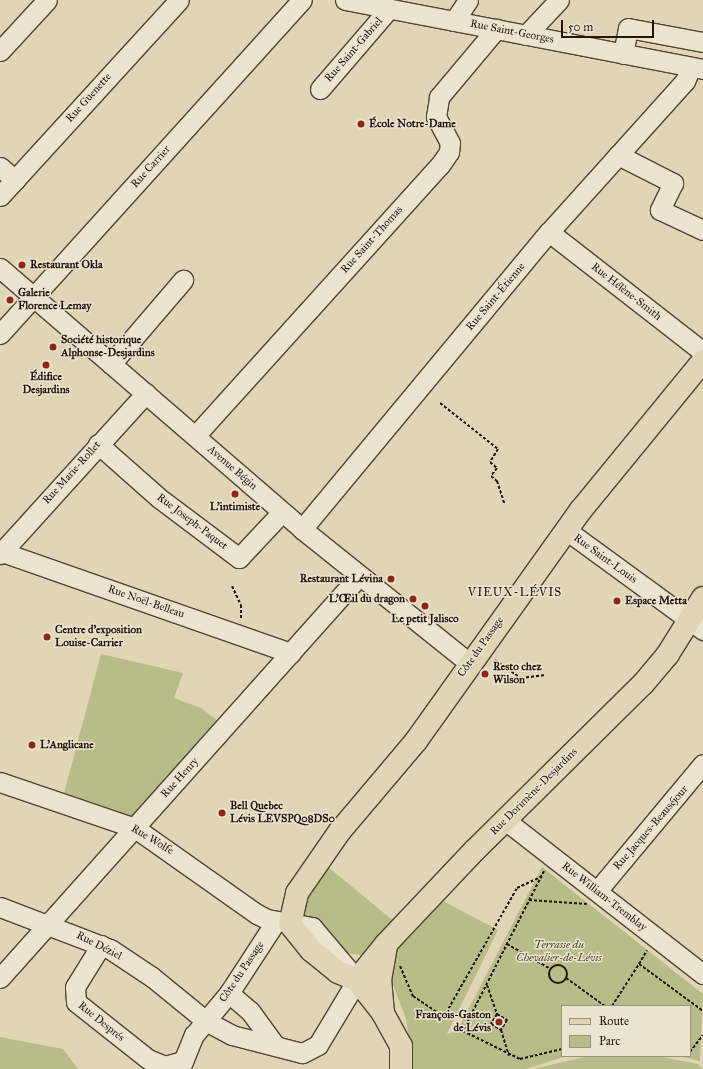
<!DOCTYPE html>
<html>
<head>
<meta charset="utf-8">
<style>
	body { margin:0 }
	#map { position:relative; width:703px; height:1069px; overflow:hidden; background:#e0d5b5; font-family:"IM FELL Great Primer",serif }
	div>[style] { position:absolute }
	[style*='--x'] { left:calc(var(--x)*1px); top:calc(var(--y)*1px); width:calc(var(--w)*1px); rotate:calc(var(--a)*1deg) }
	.green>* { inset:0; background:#b8bc89 }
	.path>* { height:2px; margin-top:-1px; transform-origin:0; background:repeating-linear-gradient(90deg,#22150d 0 3px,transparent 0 5px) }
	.path>.ring { margin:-1px; padding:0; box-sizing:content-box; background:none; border:2px solid #22150d; border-radius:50% }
	.roads { filter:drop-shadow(1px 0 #524537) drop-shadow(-1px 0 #524537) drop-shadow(0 1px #524537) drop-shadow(0 -1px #524537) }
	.minor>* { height:19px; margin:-9.5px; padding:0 9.5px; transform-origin:9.5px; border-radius:9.5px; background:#ebe4cf }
	.major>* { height:22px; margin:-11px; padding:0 11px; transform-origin:11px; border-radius:11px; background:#e0d5b5 }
	.dots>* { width:11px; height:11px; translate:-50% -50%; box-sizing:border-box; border:2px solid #ebe4cf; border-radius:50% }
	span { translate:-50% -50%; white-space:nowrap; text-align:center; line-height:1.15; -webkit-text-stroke:3px #ebe4cf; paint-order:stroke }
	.street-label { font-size:11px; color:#22150d }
	.poi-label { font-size:11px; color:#22150d; font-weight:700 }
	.left { translate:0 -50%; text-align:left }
	.right { translate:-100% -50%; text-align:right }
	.park-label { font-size:11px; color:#4f4732; font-style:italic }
	.neighbourhood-label { font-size:12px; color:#22150d; letter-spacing:1px }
	.legend { position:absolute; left:561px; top:1005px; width:130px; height:52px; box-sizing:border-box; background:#ebe4cf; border:1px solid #9b9181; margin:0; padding:5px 7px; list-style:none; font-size:12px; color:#22150d }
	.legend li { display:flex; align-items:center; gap:8px; height:20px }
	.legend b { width:20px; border:1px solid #9b9181 }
	.scale { position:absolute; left:561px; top:20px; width:93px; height:18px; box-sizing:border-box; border:2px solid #22150d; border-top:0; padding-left:5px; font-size:12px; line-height:14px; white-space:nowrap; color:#22150d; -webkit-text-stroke:3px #ebe4cf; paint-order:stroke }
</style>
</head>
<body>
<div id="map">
	<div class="green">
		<div style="clip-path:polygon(101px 654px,183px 673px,174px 698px,201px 708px,226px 727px,135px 827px,63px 797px)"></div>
		<div style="clip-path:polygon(322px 862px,396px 923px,364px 956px,348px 953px,317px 922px,302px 917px,302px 890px)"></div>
		<div style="clip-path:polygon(542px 867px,703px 994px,700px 1061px,678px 1056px,690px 1056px,690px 1006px,562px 1006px,562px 1056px,567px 1056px,526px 1069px,408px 1069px,412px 1061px,406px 1019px,389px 974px,391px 954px,441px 900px,498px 930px,447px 1034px,457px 1031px)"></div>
		<div style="clip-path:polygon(0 1037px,63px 1049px,78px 1069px,0 1069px)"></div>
		<div style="clip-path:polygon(589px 1056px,657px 1056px,698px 1064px,703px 1069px,533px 1069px)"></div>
	</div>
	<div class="path">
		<div style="--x:440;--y:403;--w:74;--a:38.4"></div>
		<div style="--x:498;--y:449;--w:15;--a:122"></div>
		<div style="--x:490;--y:462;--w:9;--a:41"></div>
		<div style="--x:497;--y:468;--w:10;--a:127"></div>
		<div style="--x:491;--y:476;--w:8;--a:40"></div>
		<div style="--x:497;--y:481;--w:25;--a:72"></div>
		<div style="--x:232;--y:586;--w:21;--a:65"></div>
		<div style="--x:241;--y:605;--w:15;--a:90"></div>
		<div style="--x:495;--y:660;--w:32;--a:35"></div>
		<div style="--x:521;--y:678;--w:25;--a:-7"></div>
		<div style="--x:544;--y:871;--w:179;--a:116.9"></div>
		<div style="--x:463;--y:1031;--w:64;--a:26.2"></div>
		<div style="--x:520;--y:1059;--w:43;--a:-13.4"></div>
		<div style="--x:529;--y:900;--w:58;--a:3.9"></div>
		<div style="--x:507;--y:944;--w:48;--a:29.7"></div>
		<div style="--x:639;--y:964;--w:16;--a:-60"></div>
		<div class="ring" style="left:549px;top:965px;width:16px;height:16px"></div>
		<div style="--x:400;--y:966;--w:33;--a:67"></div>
		<div style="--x:413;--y:996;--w:30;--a:34"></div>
		<div style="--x:438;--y:1013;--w:8;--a:0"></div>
		<div style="--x:446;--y:1013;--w:144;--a:-60.4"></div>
		<div style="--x:517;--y:888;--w:26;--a:-25"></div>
		<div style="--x:566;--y:978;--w:48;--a:35.7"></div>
		<div style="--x:487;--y:985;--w:31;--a:71"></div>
		<div style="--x:497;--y:1014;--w:12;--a:121"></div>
		<div style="--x:491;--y:1024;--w:12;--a:31"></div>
		<div style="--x:501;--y:1030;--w:27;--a:73"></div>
		<div style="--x:612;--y:1006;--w:50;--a:-57.3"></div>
		<div style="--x:639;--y:964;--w:79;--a:36.3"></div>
		<div style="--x:497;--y:1014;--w:12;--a:31"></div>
		<div style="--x:507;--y:1020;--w:12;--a:121"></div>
		<div style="--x:690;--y:1052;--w:21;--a:-53"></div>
	</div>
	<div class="roads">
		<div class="minor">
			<div style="--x:345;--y:0;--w:365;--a:10.9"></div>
			<div style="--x:454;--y:21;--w:25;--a:-56"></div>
			<div style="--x:526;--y:35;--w:48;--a:-46.7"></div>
			<div style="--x:0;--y:51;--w:69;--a:-47.3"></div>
			<div style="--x:623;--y:54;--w:26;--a:-79"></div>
			<div style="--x:628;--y:28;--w:76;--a:10.6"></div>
			<div style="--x:320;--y:89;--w:103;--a:-49.3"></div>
			<div style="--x:618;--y:155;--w:62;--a:27"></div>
			<div style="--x:673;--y:183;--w:30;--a:116"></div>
			<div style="--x:660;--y:210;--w:47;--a:24.9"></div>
			<div style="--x:0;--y:167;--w:20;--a:41"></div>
			<div style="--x:0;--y:196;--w:265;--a:-47.6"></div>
			<div style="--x:549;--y:232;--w:195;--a:37.9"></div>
			<div style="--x:0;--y:268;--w:399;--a:40.8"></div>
			<div style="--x:302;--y:529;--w:214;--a:38.7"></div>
			<div style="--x:0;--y:334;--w:450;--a:-47.9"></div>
			<div style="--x:111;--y:364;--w:111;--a:-49.4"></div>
			<div style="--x:195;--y:436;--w:365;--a:-47.9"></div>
			<div style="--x:440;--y:165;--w:16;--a:-55"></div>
			<div style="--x:449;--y:152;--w:9;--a:-84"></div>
			<div style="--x:450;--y:143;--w:30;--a:-118"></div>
			<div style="--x:436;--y:117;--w:20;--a:-81"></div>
			<div style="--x:439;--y:97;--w:89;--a:-50"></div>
			<div style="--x:98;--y:444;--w:81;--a:41.5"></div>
			<div style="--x:159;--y:498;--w:100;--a:36.9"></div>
			<div style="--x:239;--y:558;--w:63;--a:-46.9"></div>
			<div style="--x:302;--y:529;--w:386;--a:-50.3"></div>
			<div style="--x:549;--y:232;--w:203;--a:-48"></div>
			<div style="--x:685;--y:81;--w:15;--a:-67"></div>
			<div style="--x:566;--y:530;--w:170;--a:36.1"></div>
			<div style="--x:2;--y:552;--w:306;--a:19.3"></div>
			<div style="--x:0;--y:554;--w:217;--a:-47.8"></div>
			<div style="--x:0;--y:782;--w:143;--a:18.8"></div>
			<div style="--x:135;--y:828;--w:149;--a:35.2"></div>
			<div style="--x:257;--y:914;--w:11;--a:27"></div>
			<div style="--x:267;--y:919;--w:46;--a:10.1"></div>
			<div style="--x:312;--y:927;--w:70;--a:49.7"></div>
			<div style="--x:357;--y:980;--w:76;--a:121"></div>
			<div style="--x:318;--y:1045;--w:18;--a:153"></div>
			<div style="--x:302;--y:1053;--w:72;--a:-165.6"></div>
			<div style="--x:232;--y:1035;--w:30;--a:-152"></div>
			<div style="--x:206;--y:1021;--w:70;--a:-140.8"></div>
			<div style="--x:152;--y:977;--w:50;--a:-146.3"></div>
			<div style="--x:110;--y:949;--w:118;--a:-159.1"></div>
			<div style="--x:505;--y:820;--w:251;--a:37.9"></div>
			<div style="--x:597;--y:891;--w:165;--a:-50.2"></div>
			<div style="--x:101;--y:945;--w:49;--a:121.8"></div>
			<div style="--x:75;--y:987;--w:15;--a:86"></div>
			<div style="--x:76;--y:1002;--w:92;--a:38.4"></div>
			<div style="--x:148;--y:1059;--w:18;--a:22"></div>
			<div style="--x:165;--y:1066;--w:19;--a:-16"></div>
			<div style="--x:0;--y:978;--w:539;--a:-48.23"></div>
			<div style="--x:229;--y:993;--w:28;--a:41"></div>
			<div style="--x:250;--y:1011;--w:41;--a:54"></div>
			<div style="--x:180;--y:1069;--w:37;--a:-68"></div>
			<div style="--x:194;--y:1035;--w:55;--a:-50.2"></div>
			<div style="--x:229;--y:993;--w:86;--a:-56.9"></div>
		</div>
		<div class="major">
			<div style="--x:357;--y:980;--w:46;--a:-51.1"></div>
			<div style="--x:386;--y:944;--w:129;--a:-46.6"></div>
			<div style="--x:475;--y:850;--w:236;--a:-44.7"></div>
			<div style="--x:643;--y:684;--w:39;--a:-50"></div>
			<div style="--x:668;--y:654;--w:66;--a:-58"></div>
			<div style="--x:383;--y:1013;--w:33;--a:-95"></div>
			<div style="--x:380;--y:980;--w:34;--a:-80"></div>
			<div style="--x:401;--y:1069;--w:23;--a:-90"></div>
			<div style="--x:401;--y:1046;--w:38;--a:-119"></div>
			<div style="--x:383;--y:1013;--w:42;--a:-128.2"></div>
			<div style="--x:357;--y:980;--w:21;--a:-157"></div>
			<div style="--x:338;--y:972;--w:35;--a:-141"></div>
			<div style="--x:311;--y:950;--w:33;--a:-129"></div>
			<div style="--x:290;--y:924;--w:32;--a:-77"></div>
			<div style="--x:297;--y:893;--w:75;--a:-55.3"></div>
			<div style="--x:340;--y:831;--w:118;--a:-49.8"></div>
			<div style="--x:416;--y:741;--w:284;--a:-54.5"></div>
			<div style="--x:581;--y:510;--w:193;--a:-50.7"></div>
		</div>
	</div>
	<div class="dots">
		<div style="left:361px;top:124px;background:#8f2418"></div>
		<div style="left:22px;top:265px;background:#8f2418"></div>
		<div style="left:10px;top:300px;background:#8f2418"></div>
		<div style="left:53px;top:347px;background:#8f2418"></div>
		<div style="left:46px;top:365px;background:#8f2418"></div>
		<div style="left:235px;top:494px;background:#8f2418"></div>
		<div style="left:391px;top:579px;background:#8f2418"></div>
		<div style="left:413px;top:599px;background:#8f2418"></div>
		<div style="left:617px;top:601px;background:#8f2418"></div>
		<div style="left:425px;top:606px;background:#8f2418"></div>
		<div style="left:47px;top:637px;background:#8f2418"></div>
		<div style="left:485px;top:674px;background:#8f2418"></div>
		<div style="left:32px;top:745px;background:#8f2418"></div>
		<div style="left:222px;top:813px;background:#8f2418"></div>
		<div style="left:499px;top:1022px;background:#8f2418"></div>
	</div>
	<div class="street-label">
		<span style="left:512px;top:32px;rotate:11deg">Rue Saint-Georges</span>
		<span style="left:354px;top:50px;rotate:-49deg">Rue Saint-Gabriel</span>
		<span style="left:89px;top:98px;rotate:-48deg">Rue Guenette</span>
		<span style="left:151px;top:167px;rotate:-48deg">Rue Carrier</span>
		<span style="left:372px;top:240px;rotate:-48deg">Rue Saint-Thomas</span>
		<span style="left:626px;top:292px;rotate:38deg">Rue Hélène-Smith</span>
		<span style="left:496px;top:297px;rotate:-50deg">Rue Saint-Étienne</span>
		<span style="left:232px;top:468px;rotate:41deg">Avenue Bégin</span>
		<span style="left:72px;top:473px;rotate:-48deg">Rue Marie-Rollet</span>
		<span style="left:192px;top:522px;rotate:37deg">Rue Joseph-Paquet</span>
		<span style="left:605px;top:559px;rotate:36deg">Rue Saint-Louis</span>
		<span style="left:146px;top:602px;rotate:19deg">Rue Noël-Belleau</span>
		<span style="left:481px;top:647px;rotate:-55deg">Côte du Passage</span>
		<span style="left:180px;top:778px;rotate:-48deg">Rue Henry</span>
		<span style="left:534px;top:792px;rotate:-45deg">Rue Dorimène-Desjardins</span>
		<span style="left:651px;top:828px;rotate:-49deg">Rue Jacques-Beauséjour</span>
		<span style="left:152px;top:840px;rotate:31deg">Rue Wolfe</span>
		<span style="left:604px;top:897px;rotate:38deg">Rue William-Tremblay</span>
		<span style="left:99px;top:946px;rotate:27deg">Rue Déziel</span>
		<span style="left:242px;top:972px;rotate:-56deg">Côte du Passage</span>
		<span style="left:101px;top:1022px;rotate:39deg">Rue Després</span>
	</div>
	<div class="poi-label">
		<span class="left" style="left:369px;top:124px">École Notre-Dame</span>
		<span class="left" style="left:30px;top:265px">Restaurant Okla</span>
		<span class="left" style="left:18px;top:300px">Galerie<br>Florence Lemay</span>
		<span class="left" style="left:61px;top:347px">Société historique<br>Alphonse-Desjardins</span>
		<span style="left:46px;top:384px">Édifice<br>Desjardins</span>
		<span style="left:235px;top:507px">L'intimiste</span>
		<span class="right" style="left:383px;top:579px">Restaurant Lévina</span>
		<span class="right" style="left:405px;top:599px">L'Œil du dragon</span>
		<span class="left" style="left:625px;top:601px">Espace Metta</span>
		<span style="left:425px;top:619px">Le petit Jalisco</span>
		<span class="left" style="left:55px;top:637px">Centre d'exposition<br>Louise-Carrier</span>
		<span class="left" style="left:493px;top:674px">Resto chez<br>Wilson</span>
		<span class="left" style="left:40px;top:745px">L'Anglicane</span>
		<span class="left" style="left:230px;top:813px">Bell Quebec<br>Lévis LEVSPQ08DS0</span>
		<span class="right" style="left:491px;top:1022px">François-Gaston<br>de Lévis</span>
	</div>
	<div class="park-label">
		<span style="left:559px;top:952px">Terrasse du<br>Chevalier-de-Lévis</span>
	</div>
	<div class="neighbourhood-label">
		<span style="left:515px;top:593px">VIEUX-LÉVIS</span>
	</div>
	<ul class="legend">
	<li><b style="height:5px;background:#e0d5b5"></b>Route</li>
	<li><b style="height:11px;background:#b8bc89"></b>Parc</li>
	</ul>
	<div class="scale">50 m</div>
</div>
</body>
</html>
